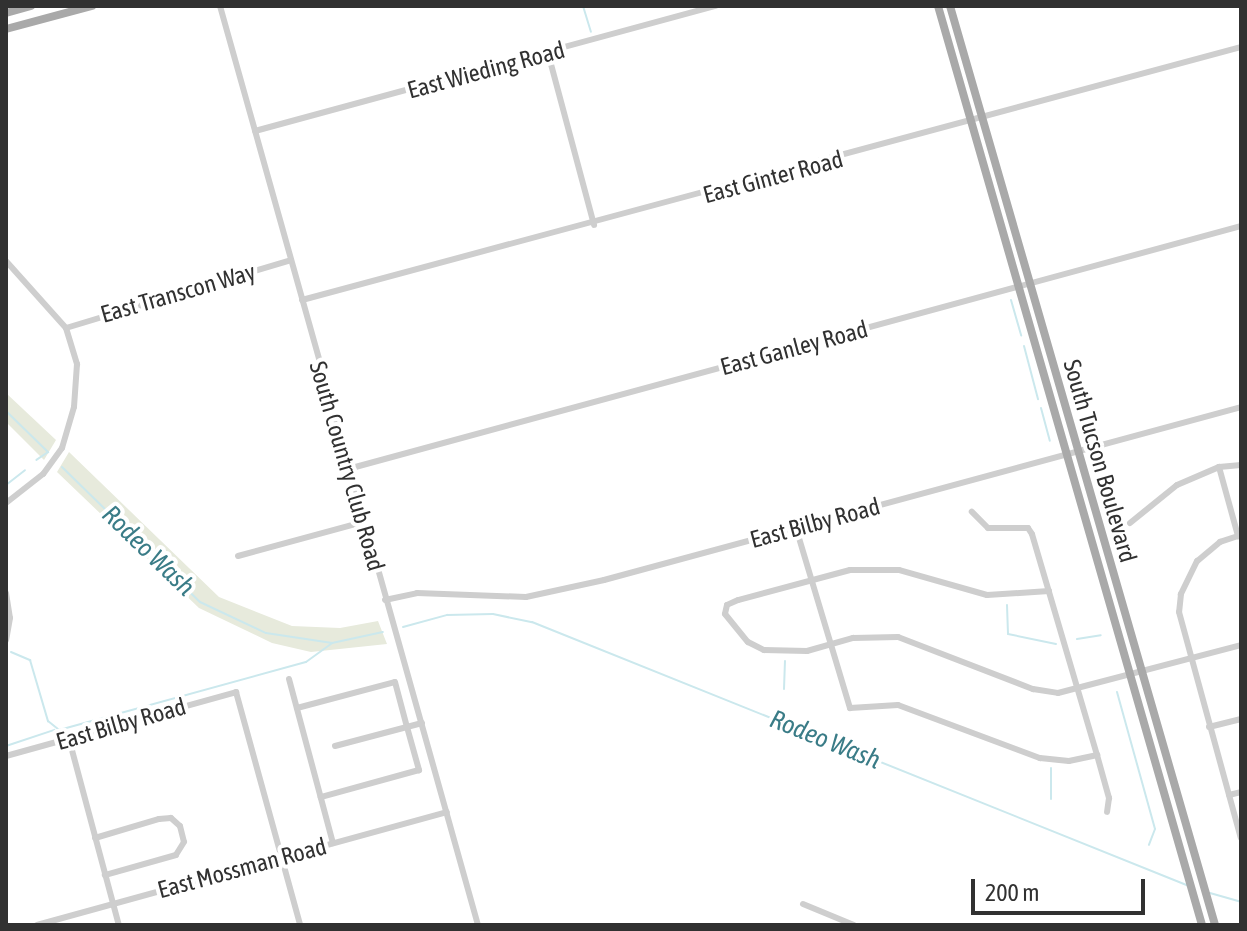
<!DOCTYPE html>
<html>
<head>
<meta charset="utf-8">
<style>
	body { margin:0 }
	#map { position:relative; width:1247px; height:931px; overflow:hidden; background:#fff; font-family:"Asap Condensed",sans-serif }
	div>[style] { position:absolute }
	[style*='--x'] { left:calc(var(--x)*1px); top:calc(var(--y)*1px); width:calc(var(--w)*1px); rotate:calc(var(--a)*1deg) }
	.green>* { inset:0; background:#e7eadc }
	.stream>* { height:2px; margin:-1px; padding:0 1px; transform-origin:1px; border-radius:1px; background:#cbe8ed }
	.minor>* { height:6px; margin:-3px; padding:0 3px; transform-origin:3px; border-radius:3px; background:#cecece }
	.major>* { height:8px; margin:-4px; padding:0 4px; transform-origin:4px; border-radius:4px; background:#a9a9a9 }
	span { translate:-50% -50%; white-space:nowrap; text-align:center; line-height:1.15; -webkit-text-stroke:8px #fff; paint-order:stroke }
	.street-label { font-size:24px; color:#313131 }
	.water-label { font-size:26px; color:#3a7c87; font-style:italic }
	.frame { position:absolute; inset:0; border:8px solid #313131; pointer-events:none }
	.scale { position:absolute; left:971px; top:879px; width:174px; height:36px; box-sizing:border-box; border:4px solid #313131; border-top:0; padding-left:10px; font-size:24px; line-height:28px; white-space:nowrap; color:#313131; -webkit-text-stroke:6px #fff; paint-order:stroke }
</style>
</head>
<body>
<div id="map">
	<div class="green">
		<div style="clip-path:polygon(6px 393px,56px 440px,44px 460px,6px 422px)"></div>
		<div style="clip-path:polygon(69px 452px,219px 597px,292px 626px,340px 628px,378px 621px,387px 644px,311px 652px,272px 643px,199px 608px,57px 472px)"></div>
	</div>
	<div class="stream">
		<div style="--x:583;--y:6;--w:27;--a:73"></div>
		<div style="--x:1011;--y:300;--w:37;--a:74"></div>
		<div style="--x:1024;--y:346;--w:55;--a:75.2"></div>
		<div style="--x:1041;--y:408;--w:34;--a:75"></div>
		<div style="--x:6;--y:411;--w:59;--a:44.3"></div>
		<div style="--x:48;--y:452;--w:14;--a:146"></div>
		<div style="--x:62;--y:467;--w:193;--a:44.4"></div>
		<div style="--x:200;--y:602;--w:73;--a:25.2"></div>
		<div style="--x:266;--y:633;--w:67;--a:8.6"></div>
		<div style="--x:332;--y:643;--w:52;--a:-12.2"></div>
		<div style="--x:6;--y:485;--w:24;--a:-38"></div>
		<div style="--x:1007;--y:605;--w:29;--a:88"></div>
		<div style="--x:1008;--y:634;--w:49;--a:11.8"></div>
		<div style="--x:403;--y:627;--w:46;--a:-15.3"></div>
		<div style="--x:447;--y:615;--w:46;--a:-1.2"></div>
		<div style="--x:493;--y:614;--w:40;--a:12"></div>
		<div style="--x:532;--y:622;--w:708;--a:21.89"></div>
		<div style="--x:1077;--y:639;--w:24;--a:-9"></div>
		<div style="--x:11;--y:652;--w:21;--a:23"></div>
		<div style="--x:30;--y:660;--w:64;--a:73.6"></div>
		<div style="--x:48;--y:721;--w:14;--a:39"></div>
		<div style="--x:59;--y:730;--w:256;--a:-15.4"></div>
		<div style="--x:306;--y:662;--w:32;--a:-36"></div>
		<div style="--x:784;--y:689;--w:28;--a:-88"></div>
		<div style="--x:1117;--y:692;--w:142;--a:74.5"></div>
		<div style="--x:1155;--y:829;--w:17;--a:111"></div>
		<div style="--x:6;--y:746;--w:51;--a:-18.4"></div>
		<div style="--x:1051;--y:799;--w:31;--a:-90"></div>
		<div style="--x:1210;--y:893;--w:32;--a:16"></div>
	</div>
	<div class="minor">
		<div style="--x:220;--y:6;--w:955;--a:74.32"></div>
		<div style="--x:548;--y:53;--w:178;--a:75"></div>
		<div style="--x:255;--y:131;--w:478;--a:-15.2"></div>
		<div style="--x:6;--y:261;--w:90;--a:48.2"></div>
		<div style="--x:66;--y:328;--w:38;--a:73"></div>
		<div style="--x:77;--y:364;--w:43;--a:94"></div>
		<div style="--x:74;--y:407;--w:43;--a:106.3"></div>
		<div style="--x:62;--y:448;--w:32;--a:126"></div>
		<div style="--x:43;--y:474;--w:47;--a:141.9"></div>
		<div style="--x:302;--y:300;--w:972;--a:-15.08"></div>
		<div style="--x:66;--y:328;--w:235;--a:-16.8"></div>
		<div style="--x:1219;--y:467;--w:72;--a:74.6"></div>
		<div style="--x:348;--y:469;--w:925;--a:-15.22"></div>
		<div style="--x:1130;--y:523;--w:60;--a:-39"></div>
		<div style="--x:1177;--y:485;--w:46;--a:-23.2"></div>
		<div style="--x:1219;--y:467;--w:22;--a:-5"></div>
		<div style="--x:796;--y:528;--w:188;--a:73.3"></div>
		<div style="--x:850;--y:708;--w:48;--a:-3.6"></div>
		<div style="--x:898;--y:705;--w:152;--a:20.5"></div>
		<div style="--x:1040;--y:758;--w:29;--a:6"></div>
		<div style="--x:1069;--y:761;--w:29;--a:-12"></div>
		<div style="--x:1097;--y:755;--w:230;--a:-106.4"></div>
		<div style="--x:1032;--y:534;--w:7;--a:-124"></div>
		<div style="--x:1028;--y:528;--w:40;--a:180"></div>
		<div style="--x:988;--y:528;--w:23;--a:-135"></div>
		<div style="--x:1241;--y:535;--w:22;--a:162"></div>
		<div style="--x:1220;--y:542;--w:30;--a:140"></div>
		<div style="--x:1197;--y:561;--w:37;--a:116"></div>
		<div style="--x:1181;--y:594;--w:18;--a:96"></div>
		<div style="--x:1179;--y:612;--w:234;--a:74.7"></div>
		<div style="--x:238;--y:556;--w:130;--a:-15.2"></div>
		<div style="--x:1049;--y:591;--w:62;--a:176.3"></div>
		<div style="--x:987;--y:595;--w:91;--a:-164.1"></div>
		<div style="--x:899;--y:570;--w:49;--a:180"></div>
		<div style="--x:850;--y:570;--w:116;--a:165"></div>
		<div style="--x:738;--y:600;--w:12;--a:156"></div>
		<div style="--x:727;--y:605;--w:9;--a:103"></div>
		<div style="--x:725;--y:614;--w:36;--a:51"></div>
		<div style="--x:748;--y:642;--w:18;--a:27"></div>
		<div style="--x:764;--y:650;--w:43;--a:1.3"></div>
		<div style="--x:807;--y:651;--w:48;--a:-15.8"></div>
		<div style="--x:853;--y:638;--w:45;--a:-1.3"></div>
		<div style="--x:898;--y:637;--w:145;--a:21.1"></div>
		<div style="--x:1033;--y:689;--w:25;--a:9"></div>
		<div style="--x:1058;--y:693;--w:189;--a:-14.7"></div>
		<div style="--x:6;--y:593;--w:25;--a:81"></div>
		<div style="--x:10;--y:618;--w:22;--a:100"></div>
		<div style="--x:385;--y:600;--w:33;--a:-12"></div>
		<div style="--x:417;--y:593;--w:109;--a:2.1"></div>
		<div style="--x:526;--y:597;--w:80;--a:-12.3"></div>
		<div style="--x:604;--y:580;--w:660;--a:-15.19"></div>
		<div style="--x:289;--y:679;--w:170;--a:75"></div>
		<div style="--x:297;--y:708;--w:101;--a:-14.9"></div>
		<div style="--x:395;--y:682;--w:47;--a:75.1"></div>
		<div style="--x:407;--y:727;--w:45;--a:74.4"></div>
		<div style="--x:419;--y:770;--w:102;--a:164.6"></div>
		<div style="--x:1209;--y:727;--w:33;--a:-14"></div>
		<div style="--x:69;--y:739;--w:193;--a:75"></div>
		<div style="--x:335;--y:746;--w:90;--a:-14.8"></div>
		<div style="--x:1097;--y:755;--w:45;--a:74.4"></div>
		<div style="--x:1109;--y:798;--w:14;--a:98"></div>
		<div style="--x:6;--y:756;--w:239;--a:-15.5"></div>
		<div style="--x:236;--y:692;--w:242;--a:74.6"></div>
		<div style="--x:1229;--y:795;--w:12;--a:-14"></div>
		<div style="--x:95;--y:838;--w:67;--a:-16.5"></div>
		<div style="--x:159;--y:819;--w:12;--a:-5"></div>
		<div style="--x:171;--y:818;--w:12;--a:42"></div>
		<div style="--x:180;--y:826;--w:16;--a:76"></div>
		<div style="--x:184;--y:842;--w:15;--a:122"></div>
		<div style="--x:176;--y:855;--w:74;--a:164.3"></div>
		<div style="--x:803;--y:904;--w:55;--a:22.4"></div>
		<div style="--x:37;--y:925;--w:425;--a:-15.4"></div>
	</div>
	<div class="major">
		<div style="--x:938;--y:6;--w:956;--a:73.97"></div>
		<div style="--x:950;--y:6;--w:956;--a:73.91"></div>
		<div style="--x:6;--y:13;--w:26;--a:-16"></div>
		<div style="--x:6;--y:29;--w:89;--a:-15"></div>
	</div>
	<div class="street-label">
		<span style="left:486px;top:70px;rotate:-15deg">East Wieding Road</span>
		<span style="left:773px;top:177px;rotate:-15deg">East Ginter Road</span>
		<span style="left:178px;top:293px;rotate:-16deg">East Transcon Way</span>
		<span style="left:794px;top:348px;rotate:-15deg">East Ganley Road</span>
		<span style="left:1100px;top:461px;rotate:74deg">South Tucson Boulevard</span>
		<span style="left:347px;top:466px;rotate:74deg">South Country Club Road</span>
		<span style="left:815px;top:523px;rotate:-15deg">East Bilby Road</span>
		<span style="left:121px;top:724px;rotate:-16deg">East Bilby Road</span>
		<span style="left:242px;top:868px;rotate:-15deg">East Mossman Road</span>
	</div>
	<div class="water-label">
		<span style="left:148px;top:551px;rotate:44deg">Rodeo Wash</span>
		<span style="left:825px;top:740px;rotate:22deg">Rodeo Wash</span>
	</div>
	<div class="frame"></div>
	<div class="scale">200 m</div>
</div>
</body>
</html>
